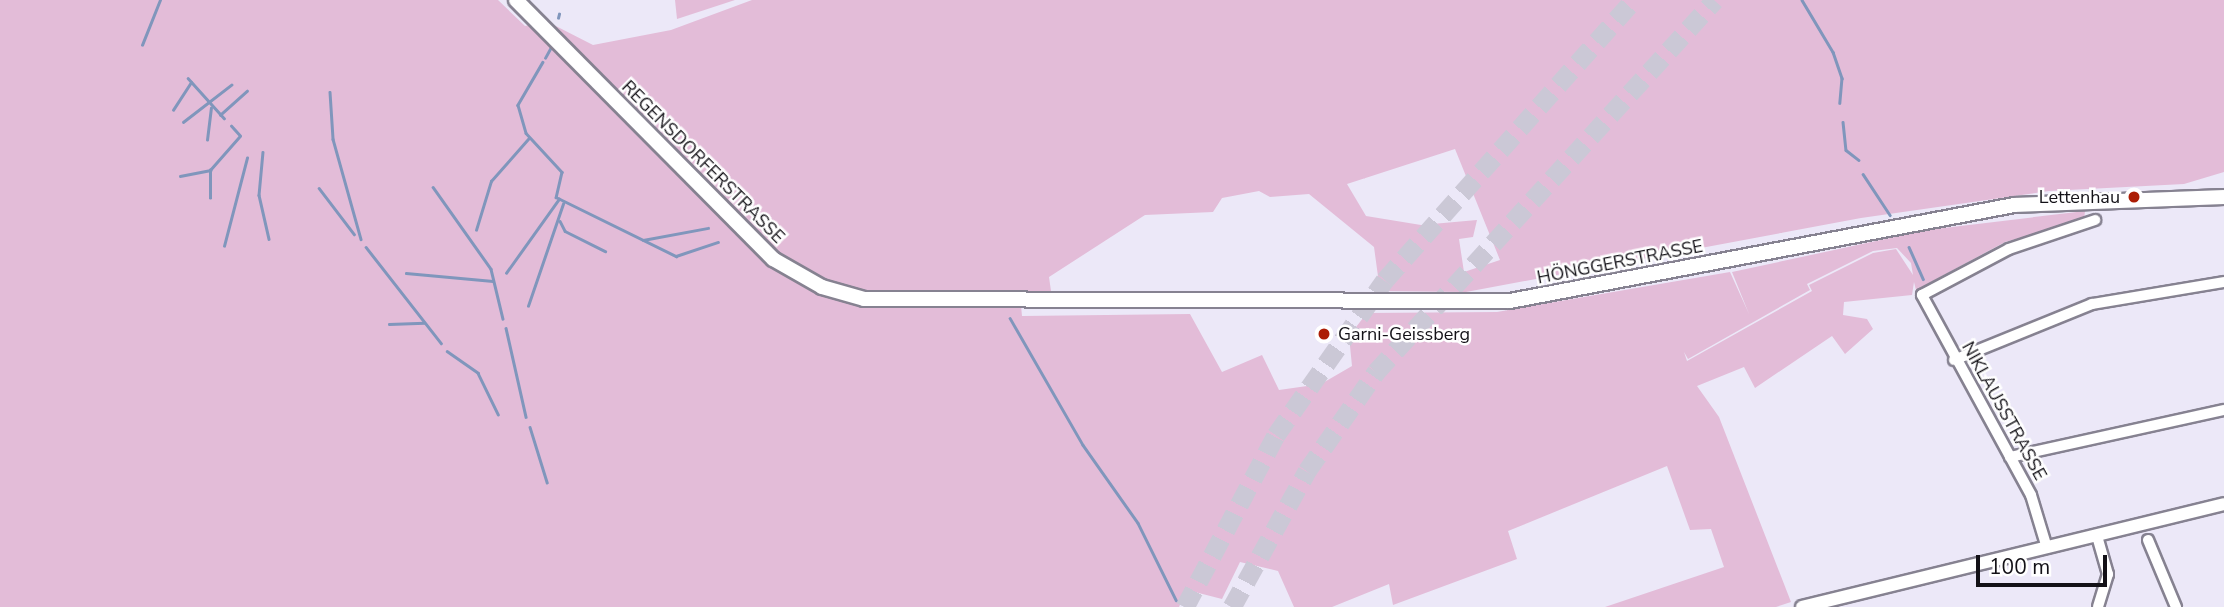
<!DOCTYPE html>
<html>
<head>
<meta charset="utf-8">
<style>
	body { margin:0 }
	#map { position:relative; width:2224px; height:607px; overflow:hidden; background:#ece8f8; font-family:"Nunito Sans",sans-serif }
	div>[style] { position:absolute }
	[style*='--x'] { left:calc(var(--x)*1px); top:calc(var(--y)*1px); width:calc(var(--w)*1px); rotate:calc(var(--a)*1deg) }
	.green>* { inset:0; background:#e3bcd8 }
	.stream>* { height:2.5px; margin:-1.25px; padding:0 1.25px; transform-origin:1.25px; border-radius:1.25px; background:#8096bc }
	.motorway-tunnel>* { height:19px; margin-top:-9.5px; transform-origin:0; background:repeating-linear-gradient(90deg,#cbc8d6 0 19px,transparent 0 29px) }
	.roads { filter:drop-shadow(2px 0 #868291) drop-shadow(-2px 0 #868291) drop-shadow(0 2px #868291) drop-shadow(0 -2px #868291) }
	.minor>* { height:10px; margin:-5px; padding:0 5px; transform-origin:5px; border-radius:5px; background:#fff }
	.tertiary>* { height:12px; margin:-6px; padding:0 6px; transform-origin:6px; border-radius:6px; background:#fff }
	.secondary>* { height:14px; margin:-7px; padding:0 7px; transform-origin:7px; border-radius:7px; background:#fff }
	.dots>* { width:19px; height:19px; translate:-50% -50%; box-sizing:border-box; border:4px solid #fff; border-radius:50% }
	span { translate:-50% -50%; white-space:nowrap; text-align:center; line-height:1.15; -webkit-text-stroke:5px #fff; paint-order:stroke }
	.street-label { font-size:18px; color:#131117 }
	.poi-label { font-size:18px; color:#131117 }
	.right { translate:-100% -50%; text-align:right }
	.left { translate:0 -50%; text-align:left }
	.scale { position:absolute; left:1976px; top:555px; width:131px; height:32px; box-sizing:border-box; border:4px solid #131117; border-top:0; padding-left:9px; font-size:21px; line-height:24px; white-space:nowrap; color:#131117; -webkit-text-stroke:5px #fff; paint-order:stroke }
</style>
</head>
<body>
<div id="map">
	<div class="green">
		<div style="clip-path:polygon(evenodd,0 0,498px 0,525px 26px,546px 21px,593px 45px,671px 30px,752px 0,2224px 0,2224px 172px,2184px 184px,2049px 191px,1861px 218px,1466px 292px,1380px 291px,1374px 247px,1309px 194px,1270px 197px,1259px 191px,1222px 198px,1213px 212px,1145px 215px,1049px 277px,1051px 291px,1020px 295px,1022px 316px,1190px 314px,1222px 372px,1262px 355px,1279px 390px,1321px 384px,1352px 366px,1349px 336px,1367px 313px,1497px 312px,1730px 272px,1749px 314px,1732px 272px,1927px 230px,2085px 211px,2084px 220px,2005px 242px,1916px 290px,1914px 282px,1912px 295px,1844px 302px,1843px 315px,1867px 319px,1873px 329px,1845px 354px,1832px 336px,1755px 388px,1744px 367px,1697px 386px,1719px 417px,1791px 602px,1776px 607px,1605px 607px,1724px 567px,1711px 529px,1690px 530px,1667px 466px,1508px 531px,1517px 559px,1393px 605px,1389px 584px,1332px 607px,1294px 607px,1278px 571px,1240px 562px,1222px 599px,1187px 590px,1179px 607px,0 607px,0 0,1455px 149px,1500px 260px,1464px 272px,1459px 239px,1473px 237px,1477px 220px,1421px 225px,1366px 216px,1347px 184px,1455px 149px,0 0,1897px 248px,1911px 263px,1913px 275px,1896px 249px,1873px 253px,1809px 285px,1812px 291px,1687px 361px,1684px 352px,1688px 359px,1810px 290px,1807px 284px,1873px 251px,1897px 248px)"></div>
		<div style="clip-path:polygon(675px 0,735px 0,677px 19px)"></div>
	</div>
	<div class="stream">
		<div style="--x:1802;--y:0;--w:61;--a:59.2"></div>
		<div style="--x:1833;--y:52;--w:28;--a:71"></div>
		<div style="--x:1842;--y:78;--w:25;--a:95"></div>
		<div style="--x:558;--y:18;--w:4;--a:-76"></div>
		<div style="--x:142;--y:45;--w:48;--a:-68.2"></div>
		<div style="--x:545;--y:58;--w:13;--a:-61"></div>
		<div style="--x:543;--y:62;--w:50;--a:120.2"></div>
		<div style="--x:518;--y:105;--w:29;--a:74"></div>
		<div style="--x:526;--y:133;--w:53;--a:47.3"></div>
		<div style="--x:562;--y:172;--w:26;--a:103"></div>
		<div style="--x:556;--y:197;--w:134;--a:26.2"></div>
		<div style="--x:676;--y:256;--w:44;--a:-18.4"></div>
		<div style="--x:188;--y:78;--w:54;--a:48"></div>
		<div style="--x:330;--y:92;--w:47;--a:86.3"></div>
		<div style="--x:333;--y:139;--w:104;--a:74.4"></div>
		<div style="--x:173;--y:110;--w:33;--a:-57"></div>
		<div style="--x:220;--y:115;--w:36;--a:-42"></div>
		<div style="--x:183;--y:122;--w:61;--a:-37.6"></div>
		<div style="--x:1843;--y:122;--w:28;--a:84"></div>
		<div style="--x:1846;--y:150;--w:16;--a:38"></div>
		<div style="--x:207;--y:140;--w:32;--a:-83"></div>
		<div style="--x:263;--y:152;--w:43;--a:95.3"></div>
		<div style="--x:259;--y:195;--w:45;--a:77.2"></div>
		<div style="--x:1863;--y:174;--w:49;--a:56.6"></div>
		<div style="--x:180;--y:176;--w:31;--a:-11"></div>
		<div style="--x:433;--y:187;--w:100;--a:54.7"></div>
		<div style="--x:491;--y:269;--w:51;--a:76.5"></div>
		<div style="--x:319;--y:188;--w:58;--a:52.7"></div>
		<div style="--x:210;--y:198;--w:28;--a:-90"></div>
		<div style="--x:210;--y:170;--w:45;--a:-48.6"></div>
		<div style="--x:240;--y:136;--w:13;--a:-132"></div>
		<div style="--x:560;--y:221;--w:11;--a:63"></div>
		<div style="--x:565;--y:231;--w:45;--a:26.6"></div>
		<div style="--x:476;--y:230;--w:51;--a:-73"></div>
		<div style="--x:491;--y:181;--w:57;--a:-48.5"></div>
		<div style="--x:643;--y:240;--w:66;--a:-10.5"></div>
		<div style="--x:224;--y:246;--w:91;--a:-75.4"></div>
		<div style="--x:366;--y:247;--w:122;--a:52"></div>
		<div style="--x:1909;--y:247;--w:35;--a:66"></div>
		<div style="--x:406;--y:273;--w:87;--a:5.3"></div>
		<div style="--x:506;--y:273;--w:91;--a:-54.4"></div>
		<div style="--x:528;--y:306;--w:108;--a:-71.1"></div>
		<div style="--x:1010;--y:318;--w:146;--a:60.1"></div>
		<div style="--x:1083;--y:445;--w:95;--a:54.8"></div>
		<div style="--x:1138;--y:523;--w:86;--a:63.7"></div>
		<div style="--x:389;--y:324;--w:35;--a:-2"></div>
		<div style="--x:506;--y:328;--w:91;--a:77.3"></div>
		<div style="--x:447;--y:351;--w:38;--a:35"></div>
		<div style="--x:478;--y:373;--w:46;--a:64"></div>
		<div style="--x:530;--y:427;--w:58;--a:72.8"></div>
	</div>
	<div class="motorway-tunnel">
		<div style="--x:1185;--y:607;--w:195;--a:-62.1"></div>
		<div style="--x:1276;--y:435;--w:189;--a:-54.9"></div>
		<div style="--x:1385;--y:280;--w:375;--a:-48.4"></div>
		<div style="--x:1232;--y:607;--w:155;--a:-61.1"></div>
		<div style="--x:1307;--y:471;--w:121;--a:-55.1"></div>
		<div style="--x:1376;--y:372;--w:503;--a:-47.66"></div>
	</div>
	<div class="roads">
		<div class="minor">
			<div style="--x:1954;--y:360;--w:149;--a:-22.1"></div>
			<div style="--x:2092;--y:304;--w:134;--a:-9.5"></div>
			<div style="--x:2010;--y:457;--w:219;--a:-12.4"></div>
			<div style="--x:2097;--y:536;--w:40;--a:74"></div>
			<div style="--x:2108;--y:574;--w:34;--a:107"></div>
			<div style="--x:2148;--y:540;--w:73;--a:67.3"></div>
			<div style="--x:2047;--y:548;--w:55;--a:-106.8"></div>
			<div style="--x:2031;--y:495;--w:228;--a:-118.6"></div>
			<div style="--x:1922;--y:295;--w:98;--a:-27.9"></div>
			<div style="--x:2009;--y:249;--w:91;--a:-18.6"></div>
		</div>
		<div class="tertiary">
			<div style="--x:1802;--y:607;--w:434;--a:-13.7"></div>
		</div>
		<div class="secondary">
			<div style="--x:516;--y:0;--w:365;--a:45.2"></div>
			<div style="--x:773;--y:259;--w:56;--a:29.7"></div>
			<div style="--x:822;--y:287;--w:44;--a:15.9"></div>
			<div style="--x:864;--y:299;--w:646;--a:0.18"></div>
			<div style="--x:1510;--y:301;--w:513;--a:-10.78"></div>
			<div style="--x:2014;--y:205;--w:210;--a:-2.2"></div>
		</div>
	</div>
	<div class="dots">
		<div style="left:2134px;top:197px;background:#ac1d05"></div>
		<div style="left:1324px;top:334px;background:#ac1d05"></div>
	</div>
	<div class="street-label">
		<span style="left:703px;top:162px;rotate:45deg">REGENSDORFERSTRASSE</span>
		<span style="left:1620px;top:262px;rotate:-11deg">HÖNGGERSTRASSE</span>
		<span style="left:2004px;top:411px;rotate:61deg">NIKLAUSSTRASSE</span>
	</div>
	<div class="poi-label">
		<span class="right" style="left:2120px;top:197px">Lettenhau</span>
		<span class="left" style="left:1338px;top:334px">Garni-Geissberg</span>
	</div>
	<div class="scale">100 m</div>
</div>
</body>
</html>
